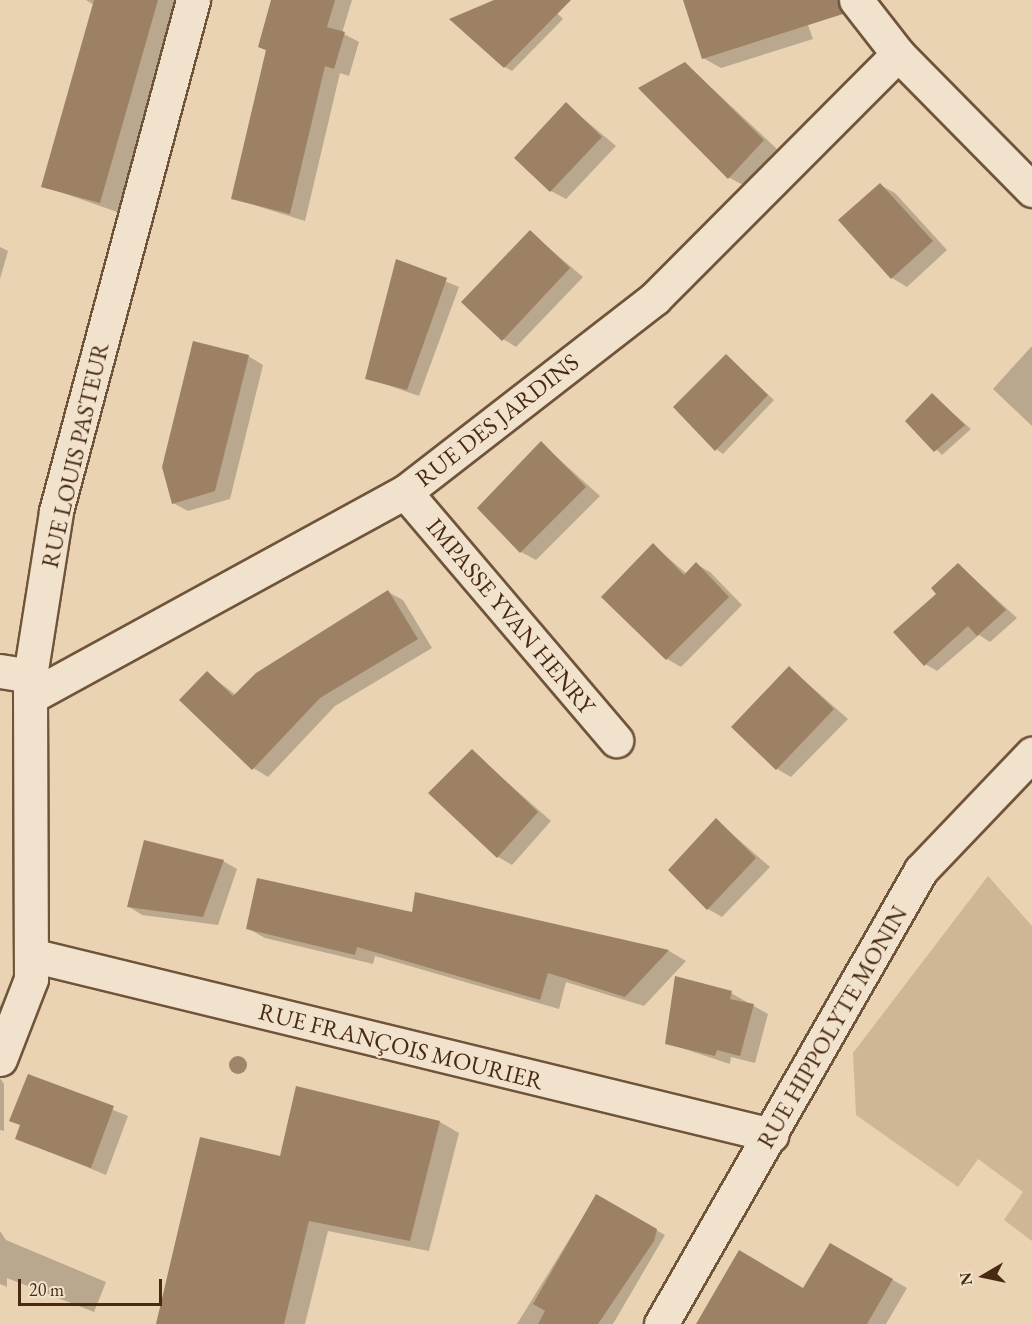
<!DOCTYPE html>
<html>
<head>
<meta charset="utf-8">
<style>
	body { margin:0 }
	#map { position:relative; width:1032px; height:1324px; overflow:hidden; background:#e9d3b2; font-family:"EB Garamond",serif }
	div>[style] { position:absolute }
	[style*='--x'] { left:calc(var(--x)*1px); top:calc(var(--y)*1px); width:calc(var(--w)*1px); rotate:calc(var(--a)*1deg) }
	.green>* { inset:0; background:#ceb697 }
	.shadow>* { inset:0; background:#0003 }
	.building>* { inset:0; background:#9c8165 }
	.roads { filter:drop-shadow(2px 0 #70543a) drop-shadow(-2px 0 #70543a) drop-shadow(0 2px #70543a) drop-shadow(0 -2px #70543a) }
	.minor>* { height:33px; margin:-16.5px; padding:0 16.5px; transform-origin:16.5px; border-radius:16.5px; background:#f1e2cd }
	.trees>* { width:18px; height:18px; margin:-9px; border-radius:50%; background:#9f8569 }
	span { translate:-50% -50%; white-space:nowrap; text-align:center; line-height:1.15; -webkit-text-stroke:5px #f1e2cd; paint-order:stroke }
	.street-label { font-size:24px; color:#482912 }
	.north { position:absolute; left:954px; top:1246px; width:60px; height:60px; -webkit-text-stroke:4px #f1e2cd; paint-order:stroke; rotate:261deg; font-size:16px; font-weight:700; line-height:24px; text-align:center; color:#482912 }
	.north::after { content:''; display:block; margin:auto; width:21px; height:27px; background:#482912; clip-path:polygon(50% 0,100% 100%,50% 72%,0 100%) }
	.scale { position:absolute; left:18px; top:1279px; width:144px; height:27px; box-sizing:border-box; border:3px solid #482912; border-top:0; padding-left:8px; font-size:18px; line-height:21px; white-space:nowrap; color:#482912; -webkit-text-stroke:4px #f1e2cd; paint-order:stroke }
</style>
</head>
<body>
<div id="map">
	<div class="green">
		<div style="clip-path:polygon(988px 876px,1032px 926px,1032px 1241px,1004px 1220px,1023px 1192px,978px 1159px,958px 1187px,856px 1115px,853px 1053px)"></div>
	</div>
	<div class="shadow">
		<div style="clip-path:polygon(86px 0,181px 0,120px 213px,43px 186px,94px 5px)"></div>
		<div style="clip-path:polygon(272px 0,352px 0,342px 33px,359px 42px,349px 76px,340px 73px,305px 221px,232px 198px,268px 51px,260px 47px)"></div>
		<div style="clip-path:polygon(497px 0,544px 0,563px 19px,512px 71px,505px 67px)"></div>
		<div style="clip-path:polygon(684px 0,799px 0,813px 39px,721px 68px,703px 58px)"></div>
		<div style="clip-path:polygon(685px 63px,777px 149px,743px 185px,728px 177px)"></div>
		<div style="clip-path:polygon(566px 104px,616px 146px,566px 199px,551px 191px)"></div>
		<div style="clip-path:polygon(880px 185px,895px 193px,947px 250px,907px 287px,892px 278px,840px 220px)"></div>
		<div style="clip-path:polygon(530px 232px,583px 277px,516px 347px,503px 339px)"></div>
		<div style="clip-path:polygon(0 247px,8px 251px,0 279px)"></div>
		<div style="clip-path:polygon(397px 261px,459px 287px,419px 396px,367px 378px)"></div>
		<div style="clip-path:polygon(1031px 347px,1032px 347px,1032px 426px,993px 389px)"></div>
		<div style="clip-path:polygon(248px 356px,263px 365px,230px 499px,188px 511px,173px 503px)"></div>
		<div style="clip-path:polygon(726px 356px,774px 400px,723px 454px,716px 449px)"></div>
		<div style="clip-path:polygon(932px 395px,971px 429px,942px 455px,907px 421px)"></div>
		<div style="clip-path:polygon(541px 443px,600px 496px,536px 560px,521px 552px)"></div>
		<div style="clip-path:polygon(653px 545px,687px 574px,696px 564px,710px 572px,742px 605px,681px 667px,667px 659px)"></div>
		<div style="clip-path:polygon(959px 565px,1017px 618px,990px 642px,979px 635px,937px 671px,925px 664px,939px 594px)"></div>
		<div style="clip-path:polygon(388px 592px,403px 600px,432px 648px,335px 706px,268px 777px,253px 768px,207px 673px,236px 695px)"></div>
		<div style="clip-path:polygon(790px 668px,848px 719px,791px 777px,777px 769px)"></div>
		<div style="clip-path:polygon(472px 751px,551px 821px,512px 865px,498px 857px)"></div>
		<div style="clip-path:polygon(716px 820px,770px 867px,722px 917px,708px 909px)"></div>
		<div style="clip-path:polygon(223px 861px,237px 869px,218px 925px,142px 915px,128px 906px)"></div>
		<div style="clip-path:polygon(417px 894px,669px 951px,686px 961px,644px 1006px,566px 982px,559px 1009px,375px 956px,373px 964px,265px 938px,247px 928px,413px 914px)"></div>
		<div style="clip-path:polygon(731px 993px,768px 1014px,755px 1063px,731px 1057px,730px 1064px,666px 1043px)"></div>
		<div style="clip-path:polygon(0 1001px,4px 1039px,0 1050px)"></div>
		<div style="clip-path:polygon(0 1078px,4px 1084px,4px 1131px,0 1130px)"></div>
		<div style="clip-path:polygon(40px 1080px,128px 1116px,106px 1175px,19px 1139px)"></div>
		<div style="clip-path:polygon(440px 1122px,459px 1133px,429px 1251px,328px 1231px,305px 1324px,157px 1324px,281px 1158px)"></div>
		<div style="clip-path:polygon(596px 1196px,665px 1235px,613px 1324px,517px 1324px)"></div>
		<div style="clip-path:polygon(0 1231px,6px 1240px,106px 1282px,94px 1312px,7px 1278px,7px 1287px,0 1284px)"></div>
		<div style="clip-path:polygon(831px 1245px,907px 1288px,886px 1324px,856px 1324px)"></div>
	</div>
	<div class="building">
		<div style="clip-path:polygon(94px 0,158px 0,100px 203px,41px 187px)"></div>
		<div style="clip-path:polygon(271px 0,335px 0,327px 27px,345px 32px,334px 69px,325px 66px,290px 214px,231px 199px,266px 50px,258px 47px)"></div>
		<div style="clip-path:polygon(494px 0,571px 0,504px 68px,449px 19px)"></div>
		<div style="clip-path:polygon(683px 0,838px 0,843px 14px,702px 59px)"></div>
		<div style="clip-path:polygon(685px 62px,764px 140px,728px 179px,638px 88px)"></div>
		<div style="clip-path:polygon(566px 102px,602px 137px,550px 192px,514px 158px)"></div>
		<div style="clip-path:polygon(880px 183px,933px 241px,891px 279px,838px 220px)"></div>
		<div style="clip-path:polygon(530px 230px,570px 268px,502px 341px,461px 302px)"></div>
		<div style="clip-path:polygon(396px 259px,447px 278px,407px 390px,365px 379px)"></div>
		<div style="clip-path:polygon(193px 341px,249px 355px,215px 491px,172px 504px,162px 467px)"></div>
		<div style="clip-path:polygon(726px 354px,768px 395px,715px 451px,673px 407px)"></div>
		<div style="clip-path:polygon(932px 393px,965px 425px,934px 452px,905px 421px)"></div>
		<div style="clip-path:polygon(541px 441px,586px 487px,520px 553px,477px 508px)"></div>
		<div style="clip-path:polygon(653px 543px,684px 575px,696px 562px,729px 597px,666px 660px,601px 597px)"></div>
		<div style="clip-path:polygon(958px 563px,1006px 610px,977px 636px,968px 626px,924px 666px,893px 632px,936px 594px,931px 588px)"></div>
		<div style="clip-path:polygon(388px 590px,418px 639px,320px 698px,252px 770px,179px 700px,207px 671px,233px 696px,256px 673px)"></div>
		<div style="clip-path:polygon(789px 666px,834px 709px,776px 770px,731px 727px)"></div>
		<div style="clip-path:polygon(472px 749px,538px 812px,497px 858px,428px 793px)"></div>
		<div style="clip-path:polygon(716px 818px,756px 858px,707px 910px,668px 870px)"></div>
		<div style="clip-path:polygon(144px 840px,224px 860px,203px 917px,127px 907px)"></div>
		<div style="clip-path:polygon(257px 878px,412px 912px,415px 892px,669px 950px,625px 997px,548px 973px,540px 1000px,357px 947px,355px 955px,246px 929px)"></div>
		<div style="clip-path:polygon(675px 976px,732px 991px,730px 999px,754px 1004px,740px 1056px,717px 1050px,715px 1056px,665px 1044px)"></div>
		<div style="clip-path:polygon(28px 1074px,114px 1106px,91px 1168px,15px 1139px,20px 1125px,9px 1121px)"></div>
		<div style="clip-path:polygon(296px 1086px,440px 1121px,410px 1241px,309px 1221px,284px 1324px,156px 1324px,200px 1137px,280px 1156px)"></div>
		<div style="clip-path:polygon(596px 1194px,657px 1229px,654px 1241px,598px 1324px,538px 1324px,545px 1311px,533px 1304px)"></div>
		<div style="clip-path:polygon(830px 1243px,893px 1279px,867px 1324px,696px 1324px,739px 1250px,803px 1288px)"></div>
	</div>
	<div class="roads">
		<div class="minor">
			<div style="--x:856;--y:0;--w:68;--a:52.1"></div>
			<div style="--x:898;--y:54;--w:191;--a:45.4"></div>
			<div style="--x:405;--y:492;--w:326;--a:49.6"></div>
			<div style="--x:0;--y:671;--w:30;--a:9"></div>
			<div style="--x:30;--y:697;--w:427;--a:-28.7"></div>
			<div style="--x:405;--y:492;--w:316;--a:-37.8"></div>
			<div style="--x:655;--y:298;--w:344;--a:-45.1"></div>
			<div style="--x:31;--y:955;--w:762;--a:13.67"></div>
			<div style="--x:0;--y:1059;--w:86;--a:-68.8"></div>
			<div style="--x:31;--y:979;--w:303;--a:-90.2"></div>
			<div style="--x:30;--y:676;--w:167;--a:-81"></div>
			<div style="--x:56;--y:511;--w:529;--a:-74.99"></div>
			<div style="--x:661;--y:1324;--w:523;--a:-60.2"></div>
			<div style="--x:921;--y:870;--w:161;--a:-46.3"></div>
		</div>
	</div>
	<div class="trees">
		<div style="left:238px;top:1065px"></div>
	</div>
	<div class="street-label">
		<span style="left:497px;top:420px;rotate:-38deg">RUE DES JARDINS</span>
		<span style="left:75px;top:455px;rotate:-77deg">RUE LOUIS PASTEUR</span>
		<span style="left:511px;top:616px;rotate:50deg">IMPASSE YVAN HENRY</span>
		<span style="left:832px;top:1027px;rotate:-60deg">RUE HIPPOLYTE MONIN</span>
		<span style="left:401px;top:1046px;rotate:14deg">RUE FRANÇOIS MOURIER</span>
	</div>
	<div class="north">N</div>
	<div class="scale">20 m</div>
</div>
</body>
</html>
